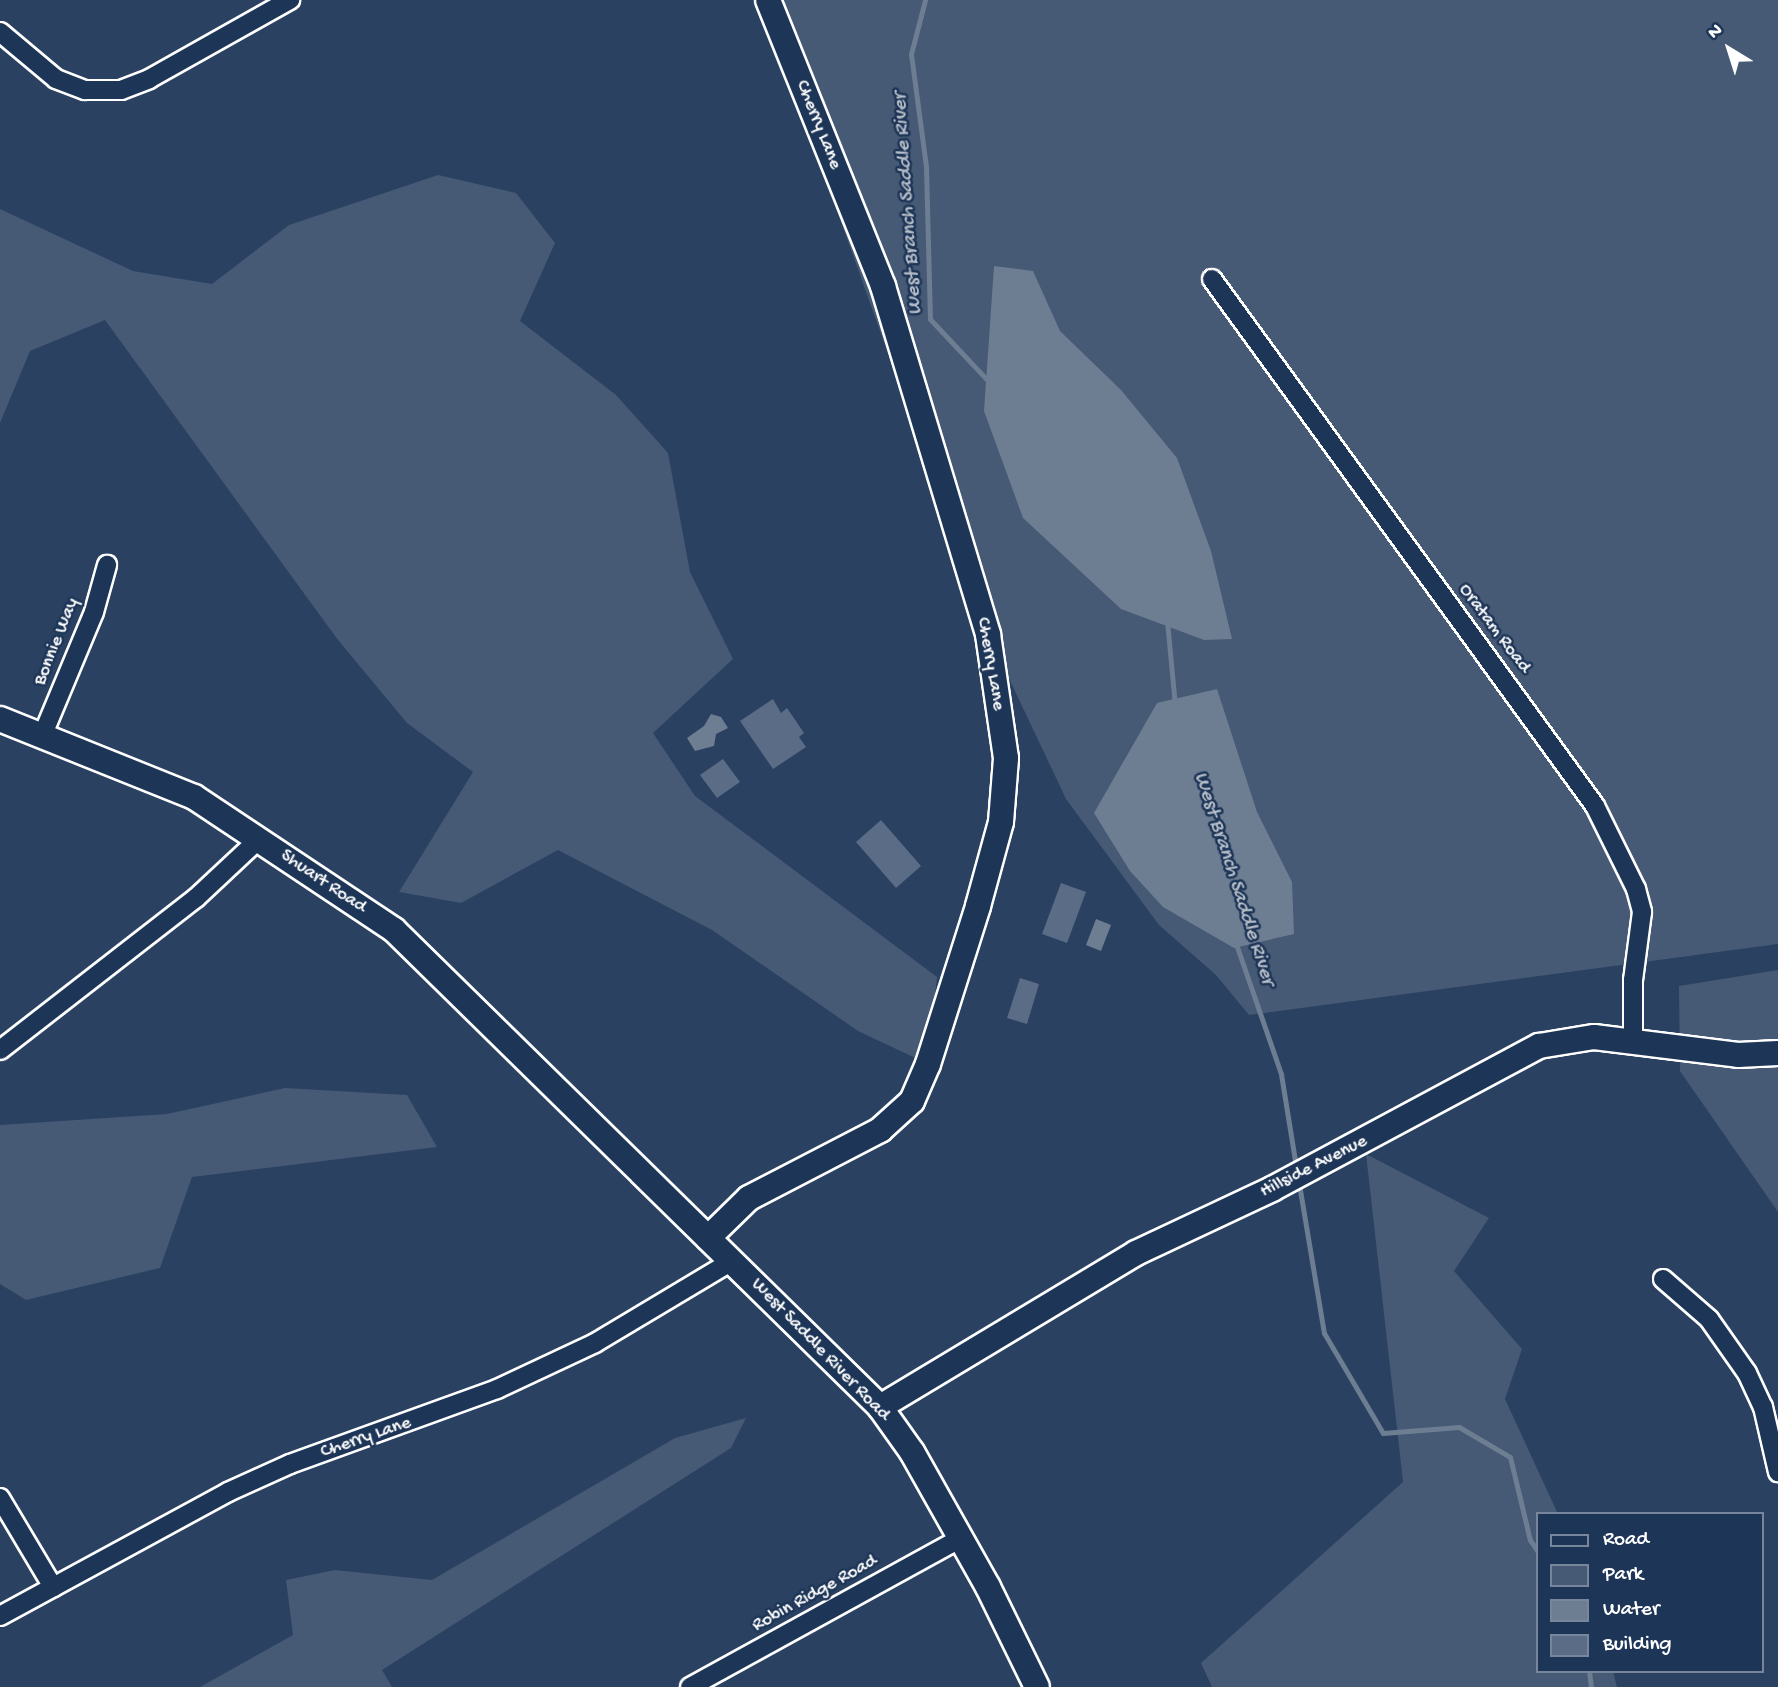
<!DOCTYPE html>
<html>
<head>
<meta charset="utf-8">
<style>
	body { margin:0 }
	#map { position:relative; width:1778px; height:1687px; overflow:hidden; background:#2a4161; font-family:"Gochi Hand",sans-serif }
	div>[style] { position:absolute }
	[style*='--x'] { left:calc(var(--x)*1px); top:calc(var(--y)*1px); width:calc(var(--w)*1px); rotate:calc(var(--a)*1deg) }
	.green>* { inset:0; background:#465975 }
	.water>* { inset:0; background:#6d7d92 }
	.stream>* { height:5px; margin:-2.5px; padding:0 2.5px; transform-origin:2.5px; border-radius:2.5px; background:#6d7d92 }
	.building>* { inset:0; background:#5b6c86 }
	.roads { filter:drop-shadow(2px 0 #fff) drop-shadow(-2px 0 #fff) drop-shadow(0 2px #fff) drop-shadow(0 -2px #fff) }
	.street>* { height:18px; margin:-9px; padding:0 9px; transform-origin:9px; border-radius:9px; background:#1d3557 }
	.secondary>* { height:24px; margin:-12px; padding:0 12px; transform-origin:12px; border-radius:12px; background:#1d3557 }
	span { translate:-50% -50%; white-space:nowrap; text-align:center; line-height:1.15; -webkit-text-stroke:5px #1d3557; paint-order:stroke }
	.street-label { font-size:19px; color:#fff }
	.water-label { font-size:21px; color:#b6bec8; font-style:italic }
	.legend { position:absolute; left:1536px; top:1512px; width:228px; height:161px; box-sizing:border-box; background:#1d3557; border:2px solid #77869a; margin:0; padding:9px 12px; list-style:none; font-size:21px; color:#fff }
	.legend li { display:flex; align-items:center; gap:14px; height:35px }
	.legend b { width:35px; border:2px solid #77869a }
	.north { position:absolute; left:1694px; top:14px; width:70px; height:70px; -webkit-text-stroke:5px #1d3557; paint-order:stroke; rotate:322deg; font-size:19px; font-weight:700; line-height:28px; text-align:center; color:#fff }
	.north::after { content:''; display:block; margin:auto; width:24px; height:32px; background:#fff; clip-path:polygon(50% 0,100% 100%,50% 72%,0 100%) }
</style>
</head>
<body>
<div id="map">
	<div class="green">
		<div style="clip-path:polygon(762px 0,1778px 0,1778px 944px,1249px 1015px,1216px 975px,1159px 925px,1066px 799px,988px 634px)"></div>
		<div style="clip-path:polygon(438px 175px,516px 193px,555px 243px,520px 321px,616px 395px,668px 453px,690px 572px,733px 659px,653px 733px,695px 796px,937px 977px,928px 1064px,858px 1031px,712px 930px,558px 850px,461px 903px,399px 892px,473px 772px,407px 723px,338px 640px,105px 320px,30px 351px,0 423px,0 209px,133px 271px,212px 284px,289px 225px)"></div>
		<div style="clip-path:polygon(1778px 970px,1778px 1212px,1680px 1071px,1679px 986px)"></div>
		<div style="clip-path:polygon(285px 1088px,407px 1095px,437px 1147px,192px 1177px,160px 1268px,26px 1300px,0 1284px,0 1125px,167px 1114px)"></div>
		<div style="clip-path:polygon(1366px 1154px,1489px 1218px,1454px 1271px,1522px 1349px,1505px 1399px,1558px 1514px,1538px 1514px,1538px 1671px,1613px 1671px,1617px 1687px,1212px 1687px,1201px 1663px,1403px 1482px)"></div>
		<div style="clip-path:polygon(746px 1418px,731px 1448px,382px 1670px,392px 1687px,200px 1687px,293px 1635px,286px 1580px,335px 1570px,432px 1580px,675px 1438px)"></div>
	</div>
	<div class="water">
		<div style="clip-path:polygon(994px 266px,1033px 271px,1060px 331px,1121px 390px,1177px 458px,1211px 551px,1232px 639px,1204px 640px,1121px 609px,1023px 518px,984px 411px)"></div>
		<div style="clip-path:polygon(1217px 689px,1257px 812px,1292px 882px,1294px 934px,1234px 948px,1163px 907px,1130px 871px,1094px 813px,1157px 703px)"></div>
		<div style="clip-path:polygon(711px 714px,721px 717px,728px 728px,716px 734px,714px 746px,695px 751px,687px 738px,704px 726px)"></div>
		<div style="clip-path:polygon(1096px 919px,1111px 925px,1101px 951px,1086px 945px)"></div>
	</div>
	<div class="stream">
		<div style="--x:925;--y:0;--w:56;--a:104.5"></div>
		<div style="--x:911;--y:54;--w:114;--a:82.4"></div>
		<div style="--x:926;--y:167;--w:152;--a:88.5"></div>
		<div style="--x:930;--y:319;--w:88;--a:46.8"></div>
		<div style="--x:1167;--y:621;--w:85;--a:84.6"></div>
		<div style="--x:1235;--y:941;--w:141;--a:70.9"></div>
		<div style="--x:1281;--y:1074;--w:94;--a:80.8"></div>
		<div style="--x:1299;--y:1184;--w:151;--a:80.5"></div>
		<div style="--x:1324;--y:1333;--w:116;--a:59.5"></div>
		<div style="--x:1383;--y:1433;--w:76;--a:-4.5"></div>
		<div style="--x:1459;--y:1427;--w:59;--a:30.5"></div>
		<div style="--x:1510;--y:1457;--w:85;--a:76.5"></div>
		<div style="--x:1530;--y:1540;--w:14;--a:56"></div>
		<div style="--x:1589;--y:1671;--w:16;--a:83"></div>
	</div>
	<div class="building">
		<div style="clip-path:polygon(773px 699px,781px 713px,787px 708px,804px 733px,799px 737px,806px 747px,773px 769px,740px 721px)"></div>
		<div style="clip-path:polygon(723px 759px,740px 782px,717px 798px,700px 775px)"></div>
		<div style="clip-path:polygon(881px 820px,921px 866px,896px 888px,856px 842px)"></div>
		<div style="clip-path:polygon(1061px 883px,1086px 892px,1067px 943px,1042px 934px)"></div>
		<div style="clip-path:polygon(1020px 978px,1039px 984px,1027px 1024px,1007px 1018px)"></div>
	</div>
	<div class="roads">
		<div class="street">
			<div style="--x:0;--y:32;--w:73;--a:40"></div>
			<div style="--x:56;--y:79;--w:31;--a:21"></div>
			<div style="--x:85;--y:90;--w:36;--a:0"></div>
			<div style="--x:121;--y:90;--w:30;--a:-21"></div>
			<div style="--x:149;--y:79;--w:162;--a:-29.3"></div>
			<div style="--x:1212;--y:279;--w:651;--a:53.99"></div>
			<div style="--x:1595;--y:806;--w:93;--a:63.7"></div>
			<div style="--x:1636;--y:889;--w:24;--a:75"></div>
			<div style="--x:1642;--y:912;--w:69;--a:97.5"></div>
			<div style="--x:1633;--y:980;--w:61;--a:90"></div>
			<div style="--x:43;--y:734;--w:132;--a:-67.3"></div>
			<div style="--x:94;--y:612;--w:49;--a:-74.5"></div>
			<div style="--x:0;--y:1050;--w:248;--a:-37.8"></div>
			<div style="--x:196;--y:898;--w:85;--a:-43.1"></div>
			<div style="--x:1663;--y:1279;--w:61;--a:41"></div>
			<div style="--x:1709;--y:1319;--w:66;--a:54.9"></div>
			<div style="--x:1747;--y:1373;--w:38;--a:65"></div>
			<div style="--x:1763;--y:1407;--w:67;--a:77"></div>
			<div style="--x:0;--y:1498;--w:104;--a:59.2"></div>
			<div style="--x:0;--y:1616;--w:260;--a:-28.5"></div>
			<div style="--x:228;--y:1492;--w:68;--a:-24.3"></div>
			<div style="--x:290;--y:1464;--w:220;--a:-19.9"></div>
			<div style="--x:497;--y:1389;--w:108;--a:-25.1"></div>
			<div style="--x:595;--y:1343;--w:160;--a:-30.9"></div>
			<div style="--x:690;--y:1687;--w:309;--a:-28.8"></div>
		</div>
		<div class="secondary">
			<div style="--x:0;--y:719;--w:209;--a:21.9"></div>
			<div style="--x:194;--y:797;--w:240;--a:33.6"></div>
			<div style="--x:394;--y:930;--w:681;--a:44.46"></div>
			<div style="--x:880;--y:1407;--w:55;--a:54.6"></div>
			<div style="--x:912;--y:1452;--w:155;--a:60.6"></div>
			<div style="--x:988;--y:1587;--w:111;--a:63.9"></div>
			<div style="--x:708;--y:1238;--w:57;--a:-44.3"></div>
			<div style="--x:749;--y:1198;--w:148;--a:-27.4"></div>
			<div style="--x:880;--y:1130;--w:43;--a:-42.2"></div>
			<div style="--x:912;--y:1101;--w:40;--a:-66.6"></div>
			<div style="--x:928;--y:1064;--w:166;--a:-72.4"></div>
			<div style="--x:978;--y:906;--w:87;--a:-74.7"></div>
			<div style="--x:1001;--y:822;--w:64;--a:-85.5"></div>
			<div style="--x:1006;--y:758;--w:125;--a:-98.3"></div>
			<div style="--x:988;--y:634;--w:363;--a:-106.8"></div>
			<div style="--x:883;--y:286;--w:308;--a:-111.9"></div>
			<div style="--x:880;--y:1407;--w:299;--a:-31"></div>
			<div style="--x:1136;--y:1253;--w:150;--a:-25.2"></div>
			<div style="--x:1272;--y:1189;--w:303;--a:-28.2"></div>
			<div style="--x:1539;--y:1046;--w:56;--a:-9.3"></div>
			<div style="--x:1594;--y:1037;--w:145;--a:7.1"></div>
			<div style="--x:1738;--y:1055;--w:40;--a:-2.9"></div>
		</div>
	</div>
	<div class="street-label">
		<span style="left:818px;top:125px;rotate:68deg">Cherry Lane</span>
		<span style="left:1494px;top:629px;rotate:53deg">Oratam Road</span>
		<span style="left:57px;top:642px;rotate:-68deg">Bonnie Way</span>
		<span style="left:990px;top:664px;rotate:80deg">Cherry Lane</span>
		<span style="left:323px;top:882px;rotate:34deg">Shuart Road</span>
		<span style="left:1314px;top:1167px;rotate:-27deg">Hillside Avenue</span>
		<span style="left:820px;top:1350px;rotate:46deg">West Saddle River Road</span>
		<span style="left:366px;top:1438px;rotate:-19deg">Cherry Lane</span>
		<span style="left:815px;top:1594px;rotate:-29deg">Robin Ridge Road</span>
	</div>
	<div class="water-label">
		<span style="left:909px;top:204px;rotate:-94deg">West Branch Saddle River</span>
		<span style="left:1233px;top:879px;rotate:72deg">West Branch Saddle River</span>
	</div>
	<ul class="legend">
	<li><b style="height:9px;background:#1d3557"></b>Road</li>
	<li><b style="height:19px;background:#465975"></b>Park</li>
	<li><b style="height:19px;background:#6d7d92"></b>Water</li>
	<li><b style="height:19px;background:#5b6c86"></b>Building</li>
	</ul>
	<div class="north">N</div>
</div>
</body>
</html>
